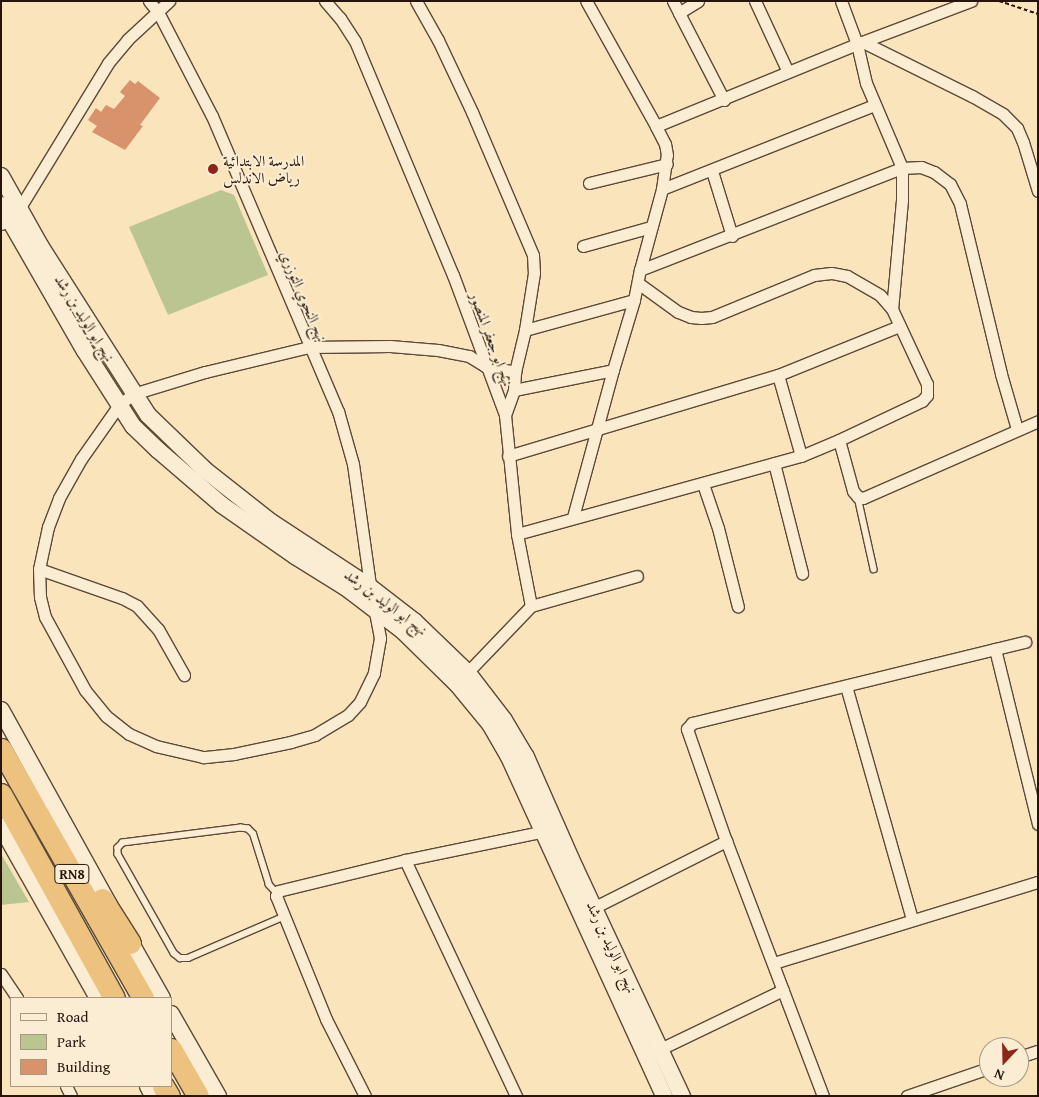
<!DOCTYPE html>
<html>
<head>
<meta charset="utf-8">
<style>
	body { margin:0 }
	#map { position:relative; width:1039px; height:1097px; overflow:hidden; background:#f9e4bb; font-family:"Gentium Book Plus",Amiri,serif }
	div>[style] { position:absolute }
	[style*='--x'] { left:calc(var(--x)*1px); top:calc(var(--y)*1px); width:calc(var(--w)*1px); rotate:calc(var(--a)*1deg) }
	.green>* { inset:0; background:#bbc592 }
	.building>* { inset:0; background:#d9936c }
	.path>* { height:2px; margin-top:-1px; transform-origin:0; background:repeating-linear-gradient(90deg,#27150c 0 4px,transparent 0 6.5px) }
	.roads { filter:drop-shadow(1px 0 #5c4938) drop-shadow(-1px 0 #5c4938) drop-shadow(0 1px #5c4938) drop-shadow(0 -1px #5c4938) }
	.lane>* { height:5.5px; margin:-2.75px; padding:0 2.75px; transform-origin:2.75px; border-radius:2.75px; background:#fbedd3 }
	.street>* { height:11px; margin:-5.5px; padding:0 5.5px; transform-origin:5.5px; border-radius:5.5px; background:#fbedd3 }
	.secondary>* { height:16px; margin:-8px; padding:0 8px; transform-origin:8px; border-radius:8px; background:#fbedd3 }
	.highway>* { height:21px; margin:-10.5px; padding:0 10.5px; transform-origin:10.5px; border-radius:10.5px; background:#ecc27e }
	.dots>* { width:14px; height:14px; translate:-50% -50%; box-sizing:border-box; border:2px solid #fbedd3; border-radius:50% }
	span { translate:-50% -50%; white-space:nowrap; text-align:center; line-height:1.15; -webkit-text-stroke:4px #fbedd3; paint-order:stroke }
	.shield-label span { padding:1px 4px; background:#fbedd3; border:1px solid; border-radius:4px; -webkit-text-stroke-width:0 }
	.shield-label { font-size:14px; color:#27150c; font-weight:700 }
	.poi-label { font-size:15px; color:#27150c }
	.left { translate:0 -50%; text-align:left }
	.street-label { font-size:15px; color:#27150c }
	.frame { position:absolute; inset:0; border:2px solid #27150c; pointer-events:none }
	.legend { position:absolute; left:10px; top:997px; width:162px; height:90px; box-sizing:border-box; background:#fbedd3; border:1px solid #a69783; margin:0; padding:6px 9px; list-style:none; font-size:15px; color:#27150c }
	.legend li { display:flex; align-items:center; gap:10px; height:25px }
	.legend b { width:25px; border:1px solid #a69783 }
	.north { position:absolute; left:979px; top:1037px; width:50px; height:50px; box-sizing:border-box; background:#fbedd3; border:1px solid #a69783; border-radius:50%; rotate:201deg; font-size:14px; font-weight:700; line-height:20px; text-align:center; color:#27150c }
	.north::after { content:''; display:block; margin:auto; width:18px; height:22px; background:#8f2418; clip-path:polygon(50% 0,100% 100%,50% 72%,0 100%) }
</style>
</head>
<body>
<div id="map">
	<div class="green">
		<div style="clip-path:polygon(221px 190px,234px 195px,268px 275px,168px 315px,129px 227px)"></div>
		<div style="clip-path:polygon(1px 854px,29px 902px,1px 905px)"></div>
	</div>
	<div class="building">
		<div style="clip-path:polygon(130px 80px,135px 84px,138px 81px,160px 98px,140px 125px,143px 126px,125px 150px,92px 132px,97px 126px,88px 120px,96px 108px,101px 112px,106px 105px,114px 109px,125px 96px,120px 92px)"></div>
	</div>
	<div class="path">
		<div style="--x:999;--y:1;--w:41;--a:18.4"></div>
	</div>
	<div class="roads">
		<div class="lane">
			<div style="--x:858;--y:497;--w:74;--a:77.5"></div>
			<div style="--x:277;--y:894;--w:12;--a:-132"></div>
			<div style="--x:269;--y:885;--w:53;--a:-107.4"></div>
			<div style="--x:253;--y:834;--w:7;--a:-135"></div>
			<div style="--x:248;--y:829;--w:7;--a:-172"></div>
			<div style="--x:241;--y:828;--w:119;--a:172.8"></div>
			<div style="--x:123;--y:843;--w:7;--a:135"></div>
			<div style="--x:118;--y:848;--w:6;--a:90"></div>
			<div style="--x:118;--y:854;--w:114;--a:60.5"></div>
			<div style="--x:174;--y:953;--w:8;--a:40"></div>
			<div style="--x:180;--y:958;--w:8;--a:0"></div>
			<div style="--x:188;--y:958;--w:106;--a:-23.4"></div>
		</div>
		<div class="street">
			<div style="--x:149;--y:1;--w:14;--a:51"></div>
			<div style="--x:158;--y:12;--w:117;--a:62.6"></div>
			<div style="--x:212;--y:116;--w:321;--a:66.9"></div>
			<div style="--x:338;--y:411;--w:55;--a:74.2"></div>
			<div style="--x:353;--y:464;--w:129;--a:82"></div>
			<div style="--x:325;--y:1;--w:23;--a:49"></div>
			<div style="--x:340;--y:18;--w:27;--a:57"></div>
			<div style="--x:355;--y:41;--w:254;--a:67.3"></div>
			<div style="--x:453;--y:275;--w:149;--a:69.6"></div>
			<div style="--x:505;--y:415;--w:120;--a:84.2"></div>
			<div style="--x:517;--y:534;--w:73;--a:79"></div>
			<div style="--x:531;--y:606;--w:98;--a:133.8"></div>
			<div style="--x:416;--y:1;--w:45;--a:60.6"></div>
			<div style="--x:438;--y:40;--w:80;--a:64.7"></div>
			<div style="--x:472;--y:112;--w:155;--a:66.9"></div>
			<div style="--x:533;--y:255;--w:18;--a:87"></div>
			<div style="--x:534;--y:273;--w:58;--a:99"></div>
			<div style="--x:525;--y:330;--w:43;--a:103.4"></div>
			<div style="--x:515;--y:372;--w:18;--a:93"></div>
			<div style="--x:673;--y:1;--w:13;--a:63"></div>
			<div style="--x:698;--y:1;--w:22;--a:148"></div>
			<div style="--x:679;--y:13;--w:98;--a:62.7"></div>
			<div style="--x:755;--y:1;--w:78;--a:65.1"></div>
			<div style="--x:841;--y:1;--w:46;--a:69.6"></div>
			<div style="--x:857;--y:44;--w:40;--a:77"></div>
			<div style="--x:866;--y:83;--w:92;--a:67"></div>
			<div style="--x:902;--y:168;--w:32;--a:90"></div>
			<div style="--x:902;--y:200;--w:109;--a:95.2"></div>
			<div style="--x:863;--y:42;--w:122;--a:26.4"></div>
			<div style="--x:972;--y:96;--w:36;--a:30"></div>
			<div style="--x:1003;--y:114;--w:20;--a:45"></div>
			<div style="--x:1017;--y:128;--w:15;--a:67"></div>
			<div style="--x:1023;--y:142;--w:51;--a:73"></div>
			<div style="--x:656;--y:126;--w:217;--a:-22.2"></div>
			<div style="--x:857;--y:44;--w:122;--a:-20.7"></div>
			<div style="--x:712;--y:171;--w:68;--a:72.9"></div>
			<div style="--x:589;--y:183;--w:80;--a:-13.7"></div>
			<div style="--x:662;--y:189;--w:228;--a:-21.6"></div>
			<div style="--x:1;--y:224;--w:10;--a:-24"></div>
			<div style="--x:10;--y:220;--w:14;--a:-51"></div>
			<div style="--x:19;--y:209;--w:171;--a:-58.6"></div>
			<div style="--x:108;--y:63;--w:31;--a:-50"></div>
			<div style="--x:128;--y:39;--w:56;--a:-42.8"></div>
			<div style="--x:583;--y:246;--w:71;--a:-15.6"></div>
			<div style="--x:640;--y:270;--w:281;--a:-21.3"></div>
			<div style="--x:902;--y:168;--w:19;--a:-3"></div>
			<div style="--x:921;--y:167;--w:14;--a:21"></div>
			<div style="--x:934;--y:172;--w:20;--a:37"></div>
			<div style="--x:950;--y:184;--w:22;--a:63"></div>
			<div style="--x:960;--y:204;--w:175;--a:76.4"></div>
			<div style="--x:1001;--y:374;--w:57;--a:73.8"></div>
			<div style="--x:525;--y:330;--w:113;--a:-15.4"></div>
			<div style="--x:778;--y:375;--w:84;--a:74.1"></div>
			<div style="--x:505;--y:415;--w:27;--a:-70"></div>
			<div style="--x:514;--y:390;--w:101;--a:-11.4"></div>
			<div style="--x:839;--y:440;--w:53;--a:74.6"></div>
			<div style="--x:853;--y:491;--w:8;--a:50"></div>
			<div style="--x:858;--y:497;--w:5;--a:11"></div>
			<div style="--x:863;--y:498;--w:191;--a:-23.7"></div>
			<div style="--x:508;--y:456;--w:282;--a:-16.7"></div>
			<div style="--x:778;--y:375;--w:131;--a:-22"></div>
			<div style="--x:774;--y:463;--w:114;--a:75.7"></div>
			<div style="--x:703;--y:484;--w:46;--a:71.2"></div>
			<div style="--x:718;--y:528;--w:81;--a:75.8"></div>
			<div style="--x:573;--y:517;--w:152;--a:-74.8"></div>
			<div style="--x:613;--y:370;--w:73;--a:-73.3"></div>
			<div style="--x:634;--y:300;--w:31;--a:-79"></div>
			<div style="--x:640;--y:270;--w:84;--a:-74.8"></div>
			<div style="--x:662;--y:189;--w:34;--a:-82"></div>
			<div style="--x:667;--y:155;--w:11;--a:-100"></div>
			<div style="--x:665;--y:144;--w:20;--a:-117"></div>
			<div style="--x:656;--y:126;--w:143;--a:-119.2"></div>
			<div style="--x:517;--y:534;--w:295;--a:-15.4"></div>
			<div style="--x:801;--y:456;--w:41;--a:-22.8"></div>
			<div style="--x:839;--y:440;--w:92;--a:-25.2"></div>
			<div style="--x:922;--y:401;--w:8;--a:-50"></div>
			<div style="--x:927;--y:395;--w:11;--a:-90"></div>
			<div style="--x:927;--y:384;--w:83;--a:-115"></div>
			<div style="--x:892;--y:309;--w:18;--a:-131"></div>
			<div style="--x:880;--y:295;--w:38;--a:-150"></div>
			<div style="--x:847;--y:276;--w:16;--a:-169"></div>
			<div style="--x:831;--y:273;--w:17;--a:173"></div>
			<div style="--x:814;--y:275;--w:110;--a:157.6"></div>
			<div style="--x:712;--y:317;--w:11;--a:175"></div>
			<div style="--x:701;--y:318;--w:10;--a:-174"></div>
			<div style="--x:691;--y:317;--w:14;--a:-159"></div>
			<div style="--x:678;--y:312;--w:49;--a:-144.1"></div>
			<div style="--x:39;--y:569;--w:88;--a:19.3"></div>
			<div style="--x:122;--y:598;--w:17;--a:28"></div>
			<div style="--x:137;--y:606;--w:31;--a:48"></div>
			<div style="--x:158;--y:629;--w:53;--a:60.5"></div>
			<div style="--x:531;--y:606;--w:110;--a:-15.8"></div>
			<div style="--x:374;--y:607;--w:32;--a:79"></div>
			<div style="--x:380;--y:638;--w:36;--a:100"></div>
			<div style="--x:374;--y:673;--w:32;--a:116"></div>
			<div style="--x:360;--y:702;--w:18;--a:133"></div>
			<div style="--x:348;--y:715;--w:39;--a:149"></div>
			<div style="--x:315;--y:735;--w:25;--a:164"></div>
			<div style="--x:291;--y:742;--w:58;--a:168.1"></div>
			<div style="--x:234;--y:754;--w:31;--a:174"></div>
			<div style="--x:203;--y:757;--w:48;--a:-166.8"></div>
			<div style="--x:156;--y:746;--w:30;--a:-156"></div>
			<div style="--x:129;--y:734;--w:29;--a:-142"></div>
			<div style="--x:106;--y:716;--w:33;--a:-129"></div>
			<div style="--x:85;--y:690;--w:83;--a:-118.7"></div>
			<div style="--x:45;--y:617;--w:21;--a:-104"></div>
			<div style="--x:40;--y:597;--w:28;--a:-92"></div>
			<div style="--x:39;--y:569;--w:43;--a:-77.9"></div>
			<div style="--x:48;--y:527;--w:31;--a:-69"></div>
			<div style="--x:59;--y:498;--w:45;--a:-60.6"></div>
			<div style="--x:81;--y:459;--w:66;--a:-54.9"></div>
			<div style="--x:119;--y:405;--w:18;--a:-38"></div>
			<div style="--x:133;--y:394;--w:75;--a:-17"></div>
			<div style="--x:205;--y:372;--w:107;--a:-13.5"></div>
			<div style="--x:309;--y:347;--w:81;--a:-0.7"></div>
			<div style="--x:390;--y:346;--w:48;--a:4.8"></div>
			<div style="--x:438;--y:350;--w:32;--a:11"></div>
			<div style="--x:469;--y:356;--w:19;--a:32"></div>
			<div style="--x:485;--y:366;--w:31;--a:11"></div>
			<div style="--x:995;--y:649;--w:180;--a:76.2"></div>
			<div style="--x:846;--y:686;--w:243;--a:74.2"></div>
			<div style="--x:405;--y:860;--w:261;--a:64.8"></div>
			<div style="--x:587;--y:911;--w:156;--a:-26.7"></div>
			<div style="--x:774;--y:963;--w:276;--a:-17.1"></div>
			<div style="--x:1;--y:974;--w:29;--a:56"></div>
			<div style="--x:654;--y:1052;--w:143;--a:-25.7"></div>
			<div style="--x:1019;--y:1057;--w:20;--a:-18"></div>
			<div style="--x:66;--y:1086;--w:11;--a:63"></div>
			<div style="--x:365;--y:1096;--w:86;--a:-116.9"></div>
			<div style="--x:326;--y:1019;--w:133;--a:-112.1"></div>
			<div style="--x:276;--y:896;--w:5;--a:-68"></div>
			<div style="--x:278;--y:891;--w:131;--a:-13.7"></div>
			<div style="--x:405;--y:860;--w:148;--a:-11.7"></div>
			<div style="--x:823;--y:1096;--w:273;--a:-110.8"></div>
			<div style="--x:726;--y:841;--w:119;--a:-109.2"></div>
			<div style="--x:687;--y:729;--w:8;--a:-50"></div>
			<div style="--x:692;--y:723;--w:343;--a:-13.7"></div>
			<div style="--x:907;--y:1096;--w:87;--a:-18.9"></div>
		</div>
		<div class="secondary">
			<div style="--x:1;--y:176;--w:81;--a:60.6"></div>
			<div style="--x:41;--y:247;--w:199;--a:57.5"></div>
			<div style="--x:148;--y:415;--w:79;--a:44"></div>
			<div style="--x:205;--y:470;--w:84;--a:38.2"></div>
			<div style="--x:271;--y:522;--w:118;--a:33.3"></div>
			<div style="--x:370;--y:587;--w:56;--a:37.7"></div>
			<div style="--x:414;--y:621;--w:75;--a:43.9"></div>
			<div style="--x:468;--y:673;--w:59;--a:52.5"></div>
			<div style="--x:504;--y:720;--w:43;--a:59.3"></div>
			<div style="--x:526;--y:757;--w:121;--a:66.2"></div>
			<div style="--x:575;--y:868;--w:252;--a:64.9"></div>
			<div style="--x:1;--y:205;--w:168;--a:60.1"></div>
			<div style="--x:85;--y:351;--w:89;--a:57.4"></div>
			<div style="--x:133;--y:426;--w:35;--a:44"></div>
			<div style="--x:158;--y:450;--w:84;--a:40.7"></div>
			<div style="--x:222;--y:505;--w:89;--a:34.9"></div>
			<div style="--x:295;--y:556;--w:59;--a:31.8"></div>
			<div style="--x:345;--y:587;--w:73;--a:37.2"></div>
			<div style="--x:403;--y:631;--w:76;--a:44.5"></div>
			<div style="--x:457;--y:684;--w:52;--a:50.5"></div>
			<div style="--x:490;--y:724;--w:38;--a:60"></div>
			<div style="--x:509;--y:757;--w:373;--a:65.4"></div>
			<div style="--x:1;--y:710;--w:225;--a:61"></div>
			<div style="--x:1;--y:826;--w:197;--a:60.6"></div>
			<div style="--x:125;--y:933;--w:75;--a:60.4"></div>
			<div style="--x:171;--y:1014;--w:95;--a:60.2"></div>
			<div style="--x:148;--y:1086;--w:11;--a:63"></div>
		</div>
		<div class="highway">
			<div style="--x:1;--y:749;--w:287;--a:60.3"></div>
			<div style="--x:1;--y:794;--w:233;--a:61"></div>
			<div style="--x:102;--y:899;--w:52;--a:57.5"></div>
			<div style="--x:171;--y:1049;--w:54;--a:60.1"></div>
			<div style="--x:163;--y:1086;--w:12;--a:59"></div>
		</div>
	</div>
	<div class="dots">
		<div style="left:213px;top:169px;background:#8f2418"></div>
	</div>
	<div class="shield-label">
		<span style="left:72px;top:874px">RN8</span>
	</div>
	<div class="poi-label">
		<span class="left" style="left:223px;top:169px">المدرسة الابتدائية<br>رياض الاندلس</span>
	</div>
	<div class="street-label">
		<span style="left:304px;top:296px;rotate:67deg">نهج النحوي التوزري</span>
		<span style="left:85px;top:318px;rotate:58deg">نهج ابو الوليد بن رشد</span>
		<span style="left:492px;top:339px;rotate:70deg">نهج ابو جعفر المنصور</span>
		<span style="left:386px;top:602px;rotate:37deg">نهج ابو الوليد بن رشد</span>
		<span style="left:612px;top:947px;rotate:65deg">نهج ابو الوليد بن رشد</span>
	</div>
	<div class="frame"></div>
	<ul class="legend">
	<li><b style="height:6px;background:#fbedd3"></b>Road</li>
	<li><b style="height:14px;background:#bbc592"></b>Park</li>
	<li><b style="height:14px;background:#d9936c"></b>Building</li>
	</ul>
	<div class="north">N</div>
</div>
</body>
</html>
